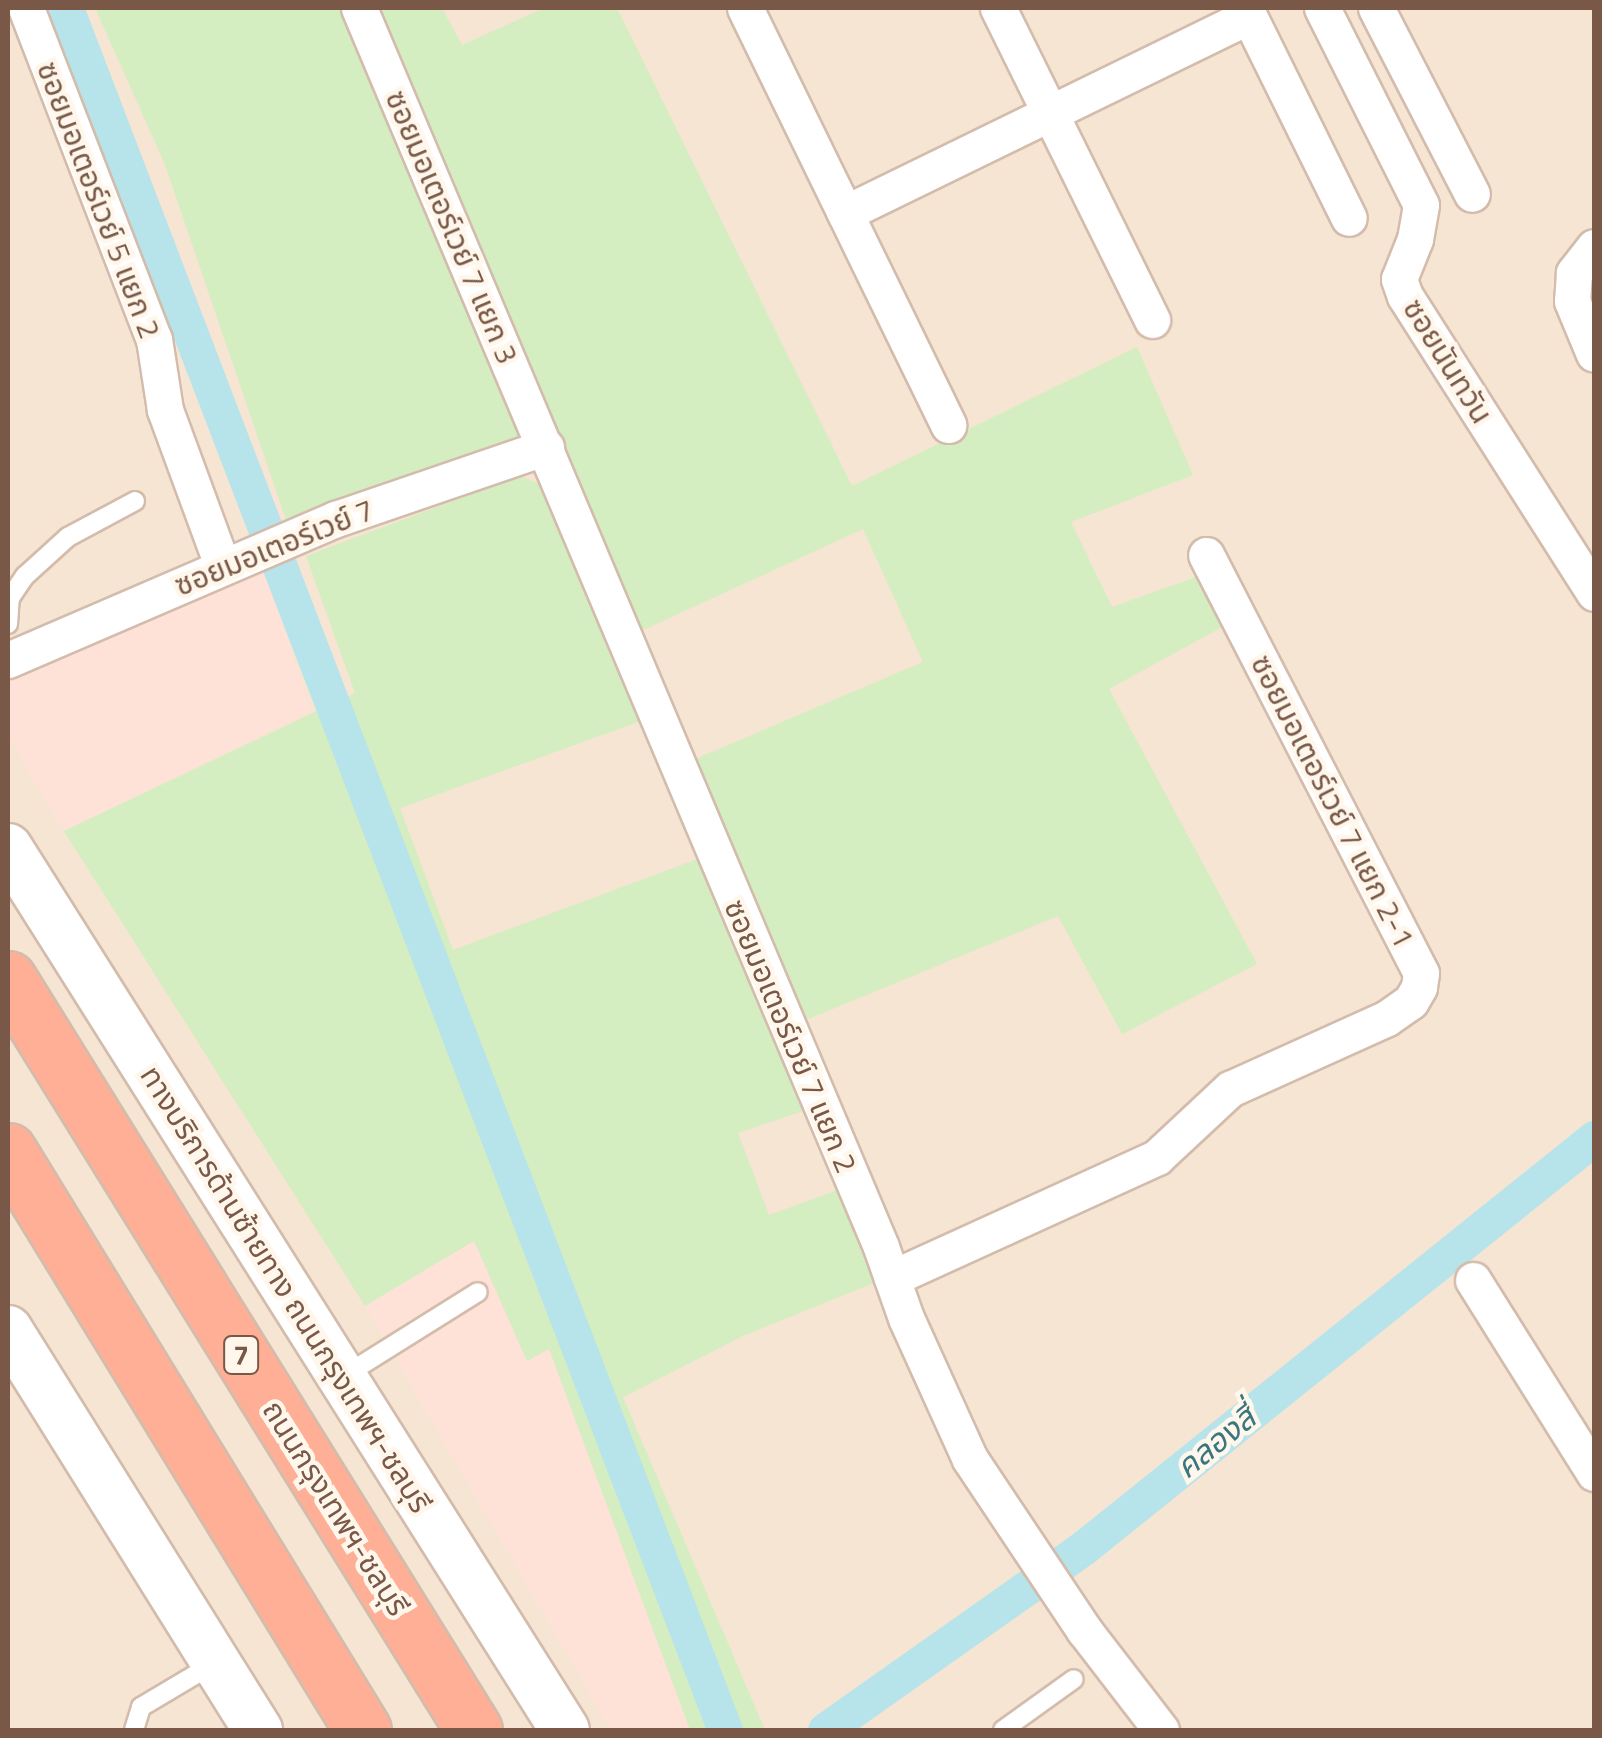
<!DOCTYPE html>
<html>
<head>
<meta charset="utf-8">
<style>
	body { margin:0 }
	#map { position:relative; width:1602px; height:1738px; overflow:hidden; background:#fef3e4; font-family:"Titillium Web","Noto Sans Thai",sans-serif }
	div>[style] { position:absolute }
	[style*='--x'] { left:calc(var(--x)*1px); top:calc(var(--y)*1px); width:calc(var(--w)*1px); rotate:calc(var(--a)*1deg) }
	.residential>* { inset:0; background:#f6e5d2 }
	.commercial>* { inset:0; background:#ffe2d7 }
	.green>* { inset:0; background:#d4edc1 }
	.canal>* { height:35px; margin:-17.5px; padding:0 17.5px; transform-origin:17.5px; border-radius:17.5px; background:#b7e3ea }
	.roads { filter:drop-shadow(2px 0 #d3bcac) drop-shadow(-2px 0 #d3bcac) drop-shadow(0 2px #d3bcac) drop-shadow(0 -2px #d3bcac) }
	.service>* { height:18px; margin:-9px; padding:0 9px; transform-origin:9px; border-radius:9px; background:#fff }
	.minor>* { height:35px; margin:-17.5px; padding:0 17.5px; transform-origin:17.5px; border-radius:17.5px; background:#fff }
	.secondary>* { height:48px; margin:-24px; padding:0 24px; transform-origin:24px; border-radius:24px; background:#fff }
	.motorway>* { height:55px; margin:-27.5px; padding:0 27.5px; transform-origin:27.5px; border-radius:27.5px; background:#feaf96 }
	span { translate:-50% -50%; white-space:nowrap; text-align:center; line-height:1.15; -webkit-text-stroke:9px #fff7ec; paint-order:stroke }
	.shield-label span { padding:2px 8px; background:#fff7ec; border:2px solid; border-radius:8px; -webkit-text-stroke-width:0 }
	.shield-label { font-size:28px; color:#795847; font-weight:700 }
	.street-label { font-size:30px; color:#795847 }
	.water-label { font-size:32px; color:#397680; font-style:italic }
	.frame { position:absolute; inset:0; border:10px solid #795847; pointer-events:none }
</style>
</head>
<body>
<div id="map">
	<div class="residential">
		<div style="clip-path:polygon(8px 8px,1594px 8px,1594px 1730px,8px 1730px)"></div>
	</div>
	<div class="commercial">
		<div style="clip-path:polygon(263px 563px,311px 711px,64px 831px,8px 736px,8px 678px)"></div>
		<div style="clip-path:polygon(474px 1240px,526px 1360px,549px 1348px,690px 1730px,611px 1730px,365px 1306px)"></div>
	</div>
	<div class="green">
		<div style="clip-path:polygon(95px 8px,342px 8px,526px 438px,286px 520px,164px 162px)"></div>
		<div style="clip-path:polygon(380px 8px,442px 8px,462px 45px,544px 8px,617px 8px,852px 486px,1137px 347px,1193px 475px,1071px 522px,1112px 607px,1196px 577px,1224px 626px,1109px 689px,1257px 964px,1122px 1034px,1058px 916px,801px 1022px,693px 760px,923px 662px,863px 529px,641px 631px,449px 189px)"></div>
		<div style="clip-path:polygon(520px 476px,545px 486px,641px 721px,400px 808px,453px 950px,700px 858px,809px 1109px,738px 1133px,769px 1215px,838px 1190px,876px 1282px,743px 1336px,623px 1397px,765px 1730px,690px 1730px,549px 1349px,527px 1361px,474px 1241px,365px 1306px,64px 831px,355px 693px,306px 556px)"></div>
	</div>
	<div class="canal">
		<div style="--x:66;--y:8;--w:1844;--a:69.06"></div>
		<div style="--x:825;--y:1730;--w:316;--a:-35.2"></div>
		<div style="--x:1083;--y:1548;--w:655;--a:-38.74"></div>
	</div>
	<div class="roads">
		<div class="service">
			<div style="--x:8;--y:624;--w:26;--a:-86"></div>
			<div style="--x:10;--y:598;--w:27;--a:-56"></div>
			<div style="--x:25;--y:576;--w:58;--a:-42.2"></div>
			<div style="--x:68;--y:537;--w:76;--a:-28.2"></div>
			<div style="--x:342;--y:1377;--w:160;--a:-32"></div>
			<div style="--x:134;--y:1730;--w:24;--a:-73"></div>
			<div style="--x:141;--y:1707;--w:86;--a:-30.7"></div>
			<div style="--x:1003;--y:1730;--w:87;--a:-35.7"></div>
		</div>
		<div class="minor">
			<div style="--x:26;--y:8;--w:355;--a:68.9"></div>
			<div style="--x:154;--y:339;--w:72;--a:81.2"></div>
			<div style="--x:165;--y:410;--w:165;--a:69.8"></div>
			<div style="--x:359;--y:8;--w:1344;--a:67.15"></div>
			<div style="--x:881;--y:1247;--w:75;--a:70.6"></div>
			<div style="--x:906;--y:1318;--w:155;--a:65.6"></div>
			<div style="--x:970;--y:1459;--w:206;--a:56.3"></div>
			<div style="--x:1084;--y:1630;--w:126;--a:52.4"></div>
			<div style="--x:745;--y:8;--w:464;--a:64"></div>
			<div style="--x:998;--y:8;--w:348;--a:63.7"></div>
			<div style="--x:1245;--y:8;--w:234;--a:63.7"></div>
			<div style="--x:1322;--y:8;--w:220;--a:63.3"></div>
			<div style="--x:1421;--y:205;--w:35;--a:100"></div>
			<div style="--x:1415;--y:239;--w:43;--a:111.8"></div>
			<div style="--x:1399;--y:279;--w:18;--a:71"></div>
			<div style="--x:1405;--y:296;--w:352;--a:57.5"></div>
			<div style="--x:1376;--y:8;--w:209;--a:62.7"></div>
			<div style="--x:845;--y:213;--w:449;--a:-26"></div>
			<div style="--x:1594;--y:247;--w:33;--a:128"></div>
			<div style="--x:1574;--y:273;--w:28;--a:94"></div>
			<div style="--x:1572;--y:301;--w:57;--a:67.5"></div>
			<div style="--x:8;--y:660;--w:357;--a:-23.3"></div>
			<div style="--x:336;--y:519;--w:222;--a:-18.9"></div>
			<div style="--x:892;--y:1278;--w:291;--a:-24.5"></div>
			<div style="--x:1157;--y:1157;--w:100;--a:-43"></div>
			<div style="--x:1230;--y:1089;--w:172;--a:-24.3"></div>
			<div style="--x:1387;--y:1018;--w:29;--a:-35"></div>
			<div style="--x:1411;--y:1001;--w:16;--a:-60"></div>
			<div style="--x:1419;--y:987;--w:14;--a:-82"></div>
			<div style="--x:1421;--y:973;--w:470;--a:-117.2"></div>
			<div style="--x:1473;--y:1280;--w:228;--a:57.9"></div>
		</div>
		<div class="secondary">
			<div style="--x:8;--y:848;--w:1043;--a:57.73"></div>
			<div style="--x:8;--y:1330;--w:472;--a:58"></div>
		</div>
		<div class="motorway">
			<div style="--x:8;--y:979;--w:884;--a:58.18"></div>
			<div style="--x:8;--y:1151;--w:679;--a:58.49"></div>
		</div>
	</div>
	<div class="shield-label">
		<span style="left:241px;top:1355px">7</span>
	</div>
	<div class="street-label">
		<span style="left:99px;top:200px;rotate:69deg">ซอยมอเตอร์เวย์ 5 แยก 2</span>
		<span style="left:452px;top:227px;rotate:67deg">ซอยมอเตอร์เวย์ 7 แยก 3</span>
		<span style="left:1448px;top:361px;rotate:58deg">ซอยนันทวัน</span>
		<span style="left:274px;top:547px;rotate:-22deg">ซอยมอเตอร์เวย์ 7</span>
		<span style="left:1333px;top:801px;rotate:63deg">ซอยมอเตอร์เวย์ 7 แยก 2-1</span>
		<span style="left:791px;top:1036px;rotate:67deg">ซอยมอเตอร์เวย์ 7 แยก 2</span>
		<span style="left:286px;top:1289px;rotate:58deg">ทางบริการด้านซ้ายทาง ถนนกรุงเทพฯ-ชลบุรี</span>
		<span style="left:336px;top:1508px;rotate:58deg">ถนนกรุงเทพฯ-ชลบุรี</span>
	</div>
	<div class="water-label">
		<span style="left:1215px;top:1442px;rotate:-39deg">คลองสี่</span>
	</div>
	<div class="frame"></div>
</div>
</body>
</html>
